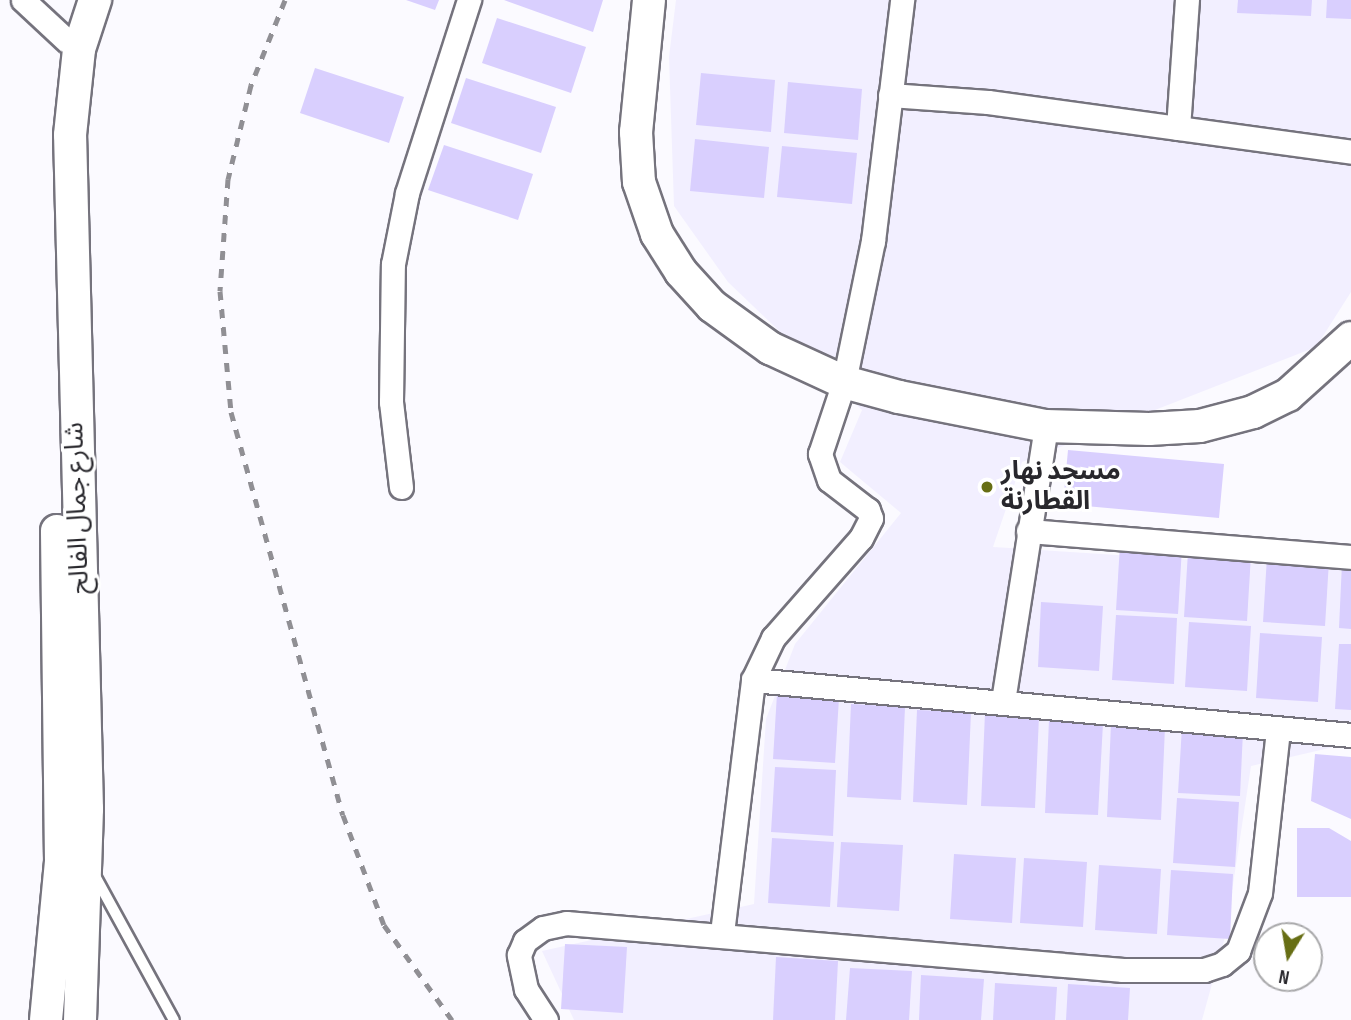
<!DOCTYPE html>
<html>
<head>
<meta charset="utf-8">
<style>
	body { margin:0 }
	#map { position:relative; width:1351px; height:1020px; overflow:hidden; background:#fbfaff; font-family:"Sofia Sans Condensed","Noto Sans Arabic",sans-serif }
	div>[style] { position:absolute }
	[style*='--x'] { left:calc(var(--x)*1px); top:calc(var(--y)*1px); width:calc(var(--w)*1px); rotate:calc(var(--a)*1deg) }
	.built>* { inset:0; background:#f2efff }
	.building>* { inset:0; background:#d9cffe }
	.roads { filter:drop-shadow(2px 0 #75737d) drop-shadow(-2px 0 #75737d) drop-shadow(0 2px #75737d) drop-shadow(0 -2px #75737d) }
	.lane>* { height:10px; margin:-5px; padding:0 5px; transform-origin:5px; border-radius:5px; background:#fff }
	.street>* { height:23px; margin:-11.5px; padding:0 11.5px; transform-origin:11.5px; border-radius:11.5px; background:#fff }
	.secondary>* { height:32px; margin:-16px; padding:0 16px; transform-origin:16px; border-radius:16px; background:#fff }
	.rail>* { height:5px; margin-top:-2.5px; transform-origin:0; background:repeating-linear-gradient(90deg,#908f94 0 9px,transparent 0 18px) }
	.dots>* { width:19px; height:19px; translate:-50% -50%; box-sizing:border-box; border:4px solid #fff; border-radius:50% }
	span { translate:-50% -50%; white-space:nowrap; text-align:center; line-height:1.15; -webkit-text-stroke:6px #fff; paint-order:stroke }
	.poi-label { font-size:26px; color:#28272c; font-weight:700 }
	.left { translate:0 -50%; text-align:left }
	.street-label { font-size:26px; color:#28272c }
	.north { position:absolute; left:1253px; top:922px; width:70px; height:70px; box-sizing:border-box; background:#fff; border:2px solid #a9a9ab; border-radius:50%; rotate:191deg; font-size:19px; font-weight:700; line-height:28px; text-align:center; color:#28272c }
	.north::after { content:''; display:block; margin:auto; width:24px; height:32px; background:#676e14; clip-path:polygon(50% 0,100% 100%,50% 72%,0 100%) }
</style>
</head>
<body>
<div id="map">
	<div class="built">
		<div style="clip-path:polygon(676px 0,1351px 0,1351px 292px,1316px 347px,1022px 462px,993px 547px,1351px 570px,1351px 743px,1251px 766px,1225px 937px,1202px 1020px,574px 1020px,542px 951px,754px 904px,766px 719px,795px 644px,901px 513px,840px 462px,862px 410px,728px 282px,674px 206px,669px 57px)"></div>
	</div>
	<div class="building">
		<div style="clip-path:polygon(406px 0,439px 0,435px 10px)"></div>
		<div style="clip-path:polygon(504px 0,603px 0,593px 32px)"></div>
		<div style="clip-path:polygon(1238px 0,1312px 0,1311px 16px,1237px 13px)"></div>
		<div style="clip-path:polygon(1327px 0,1351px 0,1351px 19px,1326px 18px)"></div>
		<div style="clip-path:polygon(497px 18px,586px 47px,571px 93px,482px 63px)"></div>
		<div style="clip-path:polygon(315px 68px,404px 97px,389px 143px,300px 113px)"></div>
		<div style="clip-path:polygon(701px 73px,775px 80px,771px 132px,696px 125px)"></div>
		<div style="clip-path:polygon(466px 78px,556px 107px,541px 153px,451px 123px)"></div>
		<div style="clip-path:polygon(788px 82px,862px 89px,858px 140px,784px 133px)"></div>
		<div style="clip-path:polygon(695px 139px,769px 147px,764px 198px,690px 191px)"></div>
		<div style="clip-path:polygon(444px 145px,533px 174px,518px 220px,428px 190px)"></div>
		<div style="clip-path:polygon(782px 146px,857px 153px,852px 204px,777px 197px)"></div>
		<div style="clip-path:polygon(1068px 450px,1224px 464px,1219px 518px,1063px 504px)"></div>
		<div style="clip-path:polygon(1120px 545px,1182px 548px,1178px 614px,1116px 610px)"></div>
		<div style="clip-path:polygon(1188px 552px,1251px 555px,1247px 621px,1184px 617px)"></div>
		<div style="clip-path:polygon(1267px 557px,1329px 561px,1325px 626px,1263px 622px)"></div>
		<div style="clip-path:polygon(1342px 563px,1351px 564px,1351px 629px,1339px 628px)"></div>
		<div style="clip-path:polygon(1041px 602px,1103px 606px,1099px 671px,1038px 667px)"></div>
		<div style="clip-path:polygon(1116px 615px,1177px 618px,1174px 684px,1112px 680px)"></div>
		<div style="clip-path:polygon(1189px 622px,1251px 626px,1247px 691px,1185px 687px)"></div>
		<div style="clip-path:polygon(1260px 633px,1322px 637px,1318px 702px,1256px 698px)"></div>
		<div style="clip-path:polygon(1339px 644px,1351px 644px,1351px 710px,1335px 709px)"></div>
		<div style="clip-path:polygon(777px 694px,839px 698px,835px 763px,773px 759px)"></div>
		<div style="clip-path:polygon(851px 704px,905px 707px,901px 800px,847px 797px)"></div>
		<div style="clip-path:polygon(917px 710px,971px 712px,967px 805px,913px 802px)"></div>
		<div style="clip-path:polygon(985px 713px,1039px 716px,1035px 808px,981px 806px)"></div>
		<div style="clip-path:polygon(1049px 720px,1103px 723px,1098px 815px,1045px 813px)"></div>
		<div style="clip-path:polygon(1111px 724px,1165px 727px,1161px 820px,1107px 817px)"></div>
		<div style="clip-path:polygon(1182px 727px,1243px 731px,1240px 796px,1178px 793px)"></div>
		<div style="clip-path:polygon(1315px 754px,1351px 757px,1351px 819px,1311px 801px)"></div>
		<div style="clip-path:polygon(775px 767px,836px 770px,833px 836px,771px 832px)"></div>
		<div style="clip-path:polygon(1177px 798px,1239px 802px,1235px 867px,1173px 863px)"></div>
		<div style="clip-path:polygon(1297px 828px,1329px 828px,1351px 841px,1351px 897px,1297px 897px)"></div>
		<div style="clip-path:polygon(772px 838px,834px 842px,830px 907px,768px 903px)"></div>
		<div style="clip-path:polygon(841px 842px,903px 845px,899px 911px,837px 907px)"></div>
		<div style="clip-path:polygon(954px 854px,1016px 858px,1012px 923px,950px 919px)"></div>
		<div style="clip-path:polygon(1024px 858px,1087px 862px,1083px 927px,1020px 923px)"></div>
		<div style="clip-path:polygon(1099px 865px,1161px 869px,1157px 934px,1095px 930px)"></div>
		<div style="clip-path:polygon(1171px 870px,1233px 874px,1230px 939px,1167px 935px)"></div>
		<div style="clip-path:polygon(565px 944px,627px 947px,623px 1013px,561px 1009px)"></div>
		<div style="clip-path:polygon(776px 957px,838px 961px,835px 1020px,773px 1020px)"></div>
		<div style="clip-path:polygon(850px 968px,912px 971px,909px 1020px,846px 1020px)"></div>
		<div style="clip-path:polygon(921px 975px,984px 979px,981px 1020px,919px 1020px)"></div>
		<div style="clip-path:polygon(995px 983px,1057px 987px,1055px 1020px,993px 1020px)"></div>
		<div style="clip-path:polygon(1068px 984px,1130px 988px,1128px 1020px,1066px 1020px)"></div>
	</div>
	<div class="roads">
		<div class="lane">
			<div style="--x:95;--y:876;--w:164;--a:61.3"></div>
		</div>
		<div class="street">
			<div style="--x:23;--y:0;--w:59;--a:42.9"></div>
			<div style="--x:890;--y:95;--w:98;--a:4.1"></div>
			<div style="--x:988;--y:102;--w:366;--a:7.8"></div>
			<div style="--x:1178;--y:128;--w:128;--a:-86"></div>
			<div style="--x:401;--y:487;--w:86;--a:-96.7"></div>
			<div style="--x:391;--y:402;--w:138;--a:-89.2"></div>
			<div style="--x:393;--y:264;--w:72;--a:-78.8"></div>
			<div style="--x:407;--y:193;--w:203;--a:-72.2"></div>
			<div style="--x:1028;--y:531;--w:324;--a:4.6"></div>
			<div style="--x:753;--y:680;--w:47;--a:-64.5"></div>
			<div style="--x:773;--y:638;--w:133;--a:-48.7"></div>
			<div style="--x:861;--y:538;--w:22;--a:-63"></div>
			<div style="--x:871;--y:518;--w:9;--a:-111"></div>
			<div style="--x:868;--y:510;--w:49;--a:-142.4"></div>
			<div style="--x:829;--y:480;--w:28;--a:-109"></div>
			<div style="--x:820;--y:454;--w:76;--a:-71.6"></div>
			<div style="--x:844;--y:382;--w:144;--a:-78.4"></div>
			<div style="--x:873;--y:241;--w:243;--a:-83.1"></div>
			<div style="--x:1003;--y:701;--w:278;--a:-81.1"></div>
			<div style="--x:722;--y:933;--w:255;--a:-83"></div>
			<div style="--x:753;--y:680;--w:601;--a:5.25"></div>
			<div style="--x:546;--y:1020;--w:37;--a:-123"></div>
			<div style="--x:526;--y:989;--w:35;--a:-102"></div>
			<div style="--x:519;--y:955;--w:15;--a:-67"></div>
			<div style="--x:525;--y:941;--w:22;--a:-36"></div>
			<div style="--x:543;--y:928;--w:24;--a:-12"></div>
			<div style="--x:566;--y:923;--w:559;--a:4.82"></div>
			<div style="--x:1123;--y:970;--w:81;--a:0"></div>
			<div style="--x:1204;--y:970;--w:19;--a:-18"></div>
			<div style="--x:1222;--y:964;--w:21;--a:-39"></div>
			<div style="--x:1238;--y:951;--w:62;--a:-69.2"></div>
			<div style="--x:1260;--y:893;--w:165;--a:-83.7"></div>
		</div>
		<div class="secondary">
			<div style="--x:649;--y:0;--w:133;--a:95.6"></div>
			<div style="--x:636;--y:132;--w:50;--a:86.6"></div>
			<div style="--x:639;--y:182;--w:55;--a:70.9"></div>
			<div style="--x:657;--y:234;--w:45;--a:57.7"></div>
			<div style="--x:681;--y:272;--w:46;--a:47.6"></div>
			<div style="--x:712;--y:306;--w:72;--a:35.9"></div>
			<div style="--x:770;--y:348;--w:81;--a:24.7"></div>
			<div style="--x:844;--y:382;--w:57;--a:15.3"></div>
			<div style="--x:899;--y:397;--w:150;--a:11.2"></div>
			<div style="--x:1046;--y:426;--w:103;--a:1.7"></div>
			<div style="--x:1149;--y:429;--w:51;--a:-3.4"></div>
			<div style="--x:1200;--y:426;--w:55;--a:-14.8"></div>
			<div style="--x:1253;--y:412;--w:39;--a:-26"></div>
			<div style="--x:1288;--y:395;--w:85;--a:-42.1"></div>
			<div style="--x:46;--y:1020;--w:161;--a:-84.6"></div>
			<div style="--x:61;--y:860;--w:329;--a:-90.7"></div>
			<div style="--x:80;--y:1020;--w:211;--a:-88.1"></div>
			<div style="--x:87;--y:809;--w:674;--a:-91.44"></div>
			<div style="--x:70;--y:135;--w:86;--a:-84"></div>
			<div style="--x:79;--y:49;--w:52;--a:-71.9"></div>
		</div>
	</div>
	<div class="rail">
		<div style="--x:285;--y:0;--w:92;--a:111.8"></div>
		<div style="--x:251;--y:85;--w:97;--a:103.7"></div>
		<div style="--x:228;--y:179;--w:112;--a:94.1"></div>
		<div style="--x:220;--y:291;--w:121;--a:84.8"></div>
		<div style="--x:231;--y:412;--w:418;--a:74.5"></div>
		<div style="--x:343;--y:815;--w:117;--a:69.6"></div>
		<div style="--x:384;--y:925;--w:117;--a:54.4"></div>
	</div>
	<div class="dots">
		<div style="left:987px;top:487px;background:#676e14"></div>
	</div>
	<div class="poi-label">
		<span class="left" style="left:1001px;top:487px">مسجد نهار<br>القطارنة</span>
	</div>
	<div class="street-label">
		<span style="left:78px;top:508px;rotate:-92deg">شارع جمال الفالح</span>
	</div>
	<div class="north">N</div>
</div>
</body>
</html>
